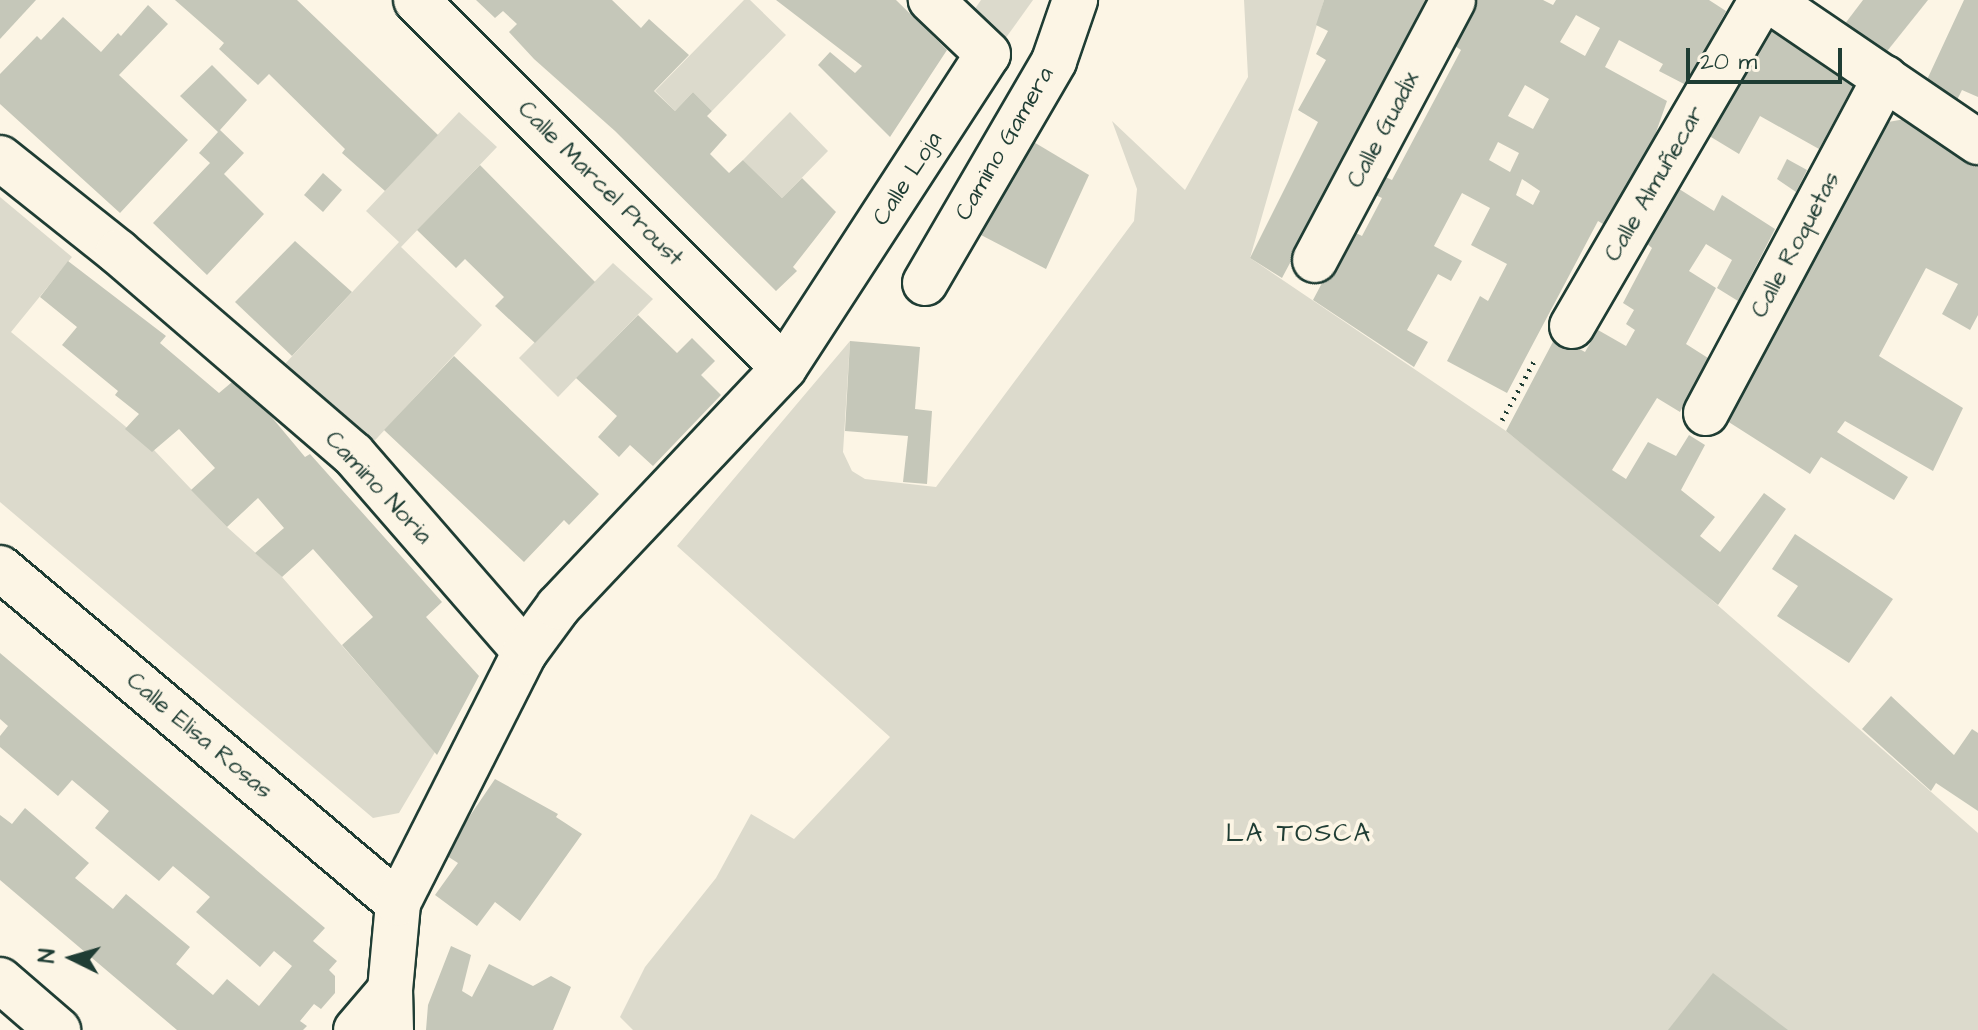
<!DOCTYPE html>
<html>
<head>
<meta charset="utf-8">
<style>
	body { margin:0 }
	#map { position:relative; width:1978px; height:1030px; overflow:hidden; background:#fcf5e5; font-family:"Architects Daughter",sans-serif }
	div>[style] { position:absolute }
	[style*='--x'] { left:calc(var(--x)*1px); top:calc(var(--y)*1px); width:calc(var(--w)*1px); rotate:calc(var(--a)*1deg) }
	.green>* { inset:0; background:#dcdacc }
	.building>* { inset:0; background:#c5c7b9 }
	.path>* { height:5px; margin-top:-2.5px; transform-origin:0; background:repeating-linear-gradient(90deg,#1f3d34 0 2px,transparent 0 8px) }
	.roads { filter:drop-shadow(2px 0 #1f3d34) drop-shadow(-2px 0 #1f3d34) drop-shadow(0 2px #1f3d34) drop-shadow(0 -2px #1f3d34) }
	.minor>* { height:44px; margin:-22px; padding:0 22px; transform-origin:22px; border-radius:22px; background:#fcf5e5 }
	span { translate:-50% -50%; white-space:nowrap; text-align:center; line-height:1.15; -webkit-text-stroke:8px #fcf5e5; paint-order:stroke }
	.street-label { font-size:24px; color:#1f3d34 }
	.neighbourhood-label { font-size:26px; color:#1f3d34; letter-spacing:2px }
	.north { position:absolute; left:32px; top:918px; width:80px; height:80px; -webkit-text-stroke:6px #fcf5e5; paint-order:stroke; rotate:275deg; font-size:22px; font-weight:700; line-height:32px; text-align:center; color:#1f3d34 }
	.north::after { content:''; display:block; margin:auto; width:28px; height:36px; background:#1f3d34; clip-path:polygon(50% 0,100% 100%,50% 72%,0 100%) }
	.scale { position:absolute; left:1686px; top:48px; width:156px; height:36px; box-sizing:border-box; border:4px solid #1f3d34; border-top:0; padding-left:10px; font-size:24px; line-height:28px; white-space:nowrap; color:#1f3d34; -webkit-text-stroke:6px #fcf5e5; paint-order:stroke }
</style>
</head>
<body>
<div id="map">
	<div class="green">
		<div style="clip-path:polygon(744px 0,750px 0,786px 35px,712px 111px,693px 92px,675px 111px,655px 91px)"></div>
		<div style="clip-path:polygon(981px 0,1033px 0,1005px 39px,970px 16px)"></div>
		<div style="clip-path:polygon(1244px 0,1324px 0,1250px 258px,1506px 431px,1674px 567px,1978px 833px,1978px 1030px,633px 1030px,620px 1017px,645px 967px,716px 878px,751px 814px,794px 839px,890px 737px,677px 546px,850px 341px,843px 452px,852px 471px,865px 479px,936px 487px,1134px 221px,1137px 189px,1112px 121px,1185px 190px,1248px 77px)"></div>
		<div style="clip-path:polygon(459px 112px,497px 147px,401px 247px,482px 325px,366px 450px,283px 366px,399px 242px,366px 211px)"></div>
		<div style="clip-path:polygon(790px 112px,828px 151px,782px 198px,743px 160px)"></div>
		<div style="clip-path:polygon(0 197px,72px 257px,11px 332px,154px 450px,227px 527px,282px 577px,435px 752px,399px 813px,373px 818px,0 502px)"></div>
		<div style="clip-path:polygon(613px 263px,653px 299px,558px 397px,519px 358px)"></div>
	</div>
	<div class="building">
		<div style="clip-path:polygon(0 0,36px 0,0 39px)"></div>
		<div style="clip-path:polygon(175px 0,297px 0,438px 135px,385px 191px,342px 153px,345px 149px,269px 74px,258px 85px,219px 49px,224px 43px)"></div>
		<div style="clip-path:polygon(476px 0,612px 0,641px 28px,649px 19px,689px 55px,654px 91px,675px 111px,693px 92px,712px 111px,707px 116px,727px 135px,710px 154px,729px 173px,743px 160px,782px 198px,802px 178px,836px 212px,793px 267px,797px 271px,776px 291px,615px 131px,534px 59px,509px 32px,517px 24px,503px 11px,495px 18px)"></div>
		<div style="clip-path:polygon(776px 0,896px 0,947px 50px,890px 137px,818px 65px,830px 52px,855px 73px,862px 66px)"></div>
		<div style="clip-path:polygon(1324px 0,1430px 0,1282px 278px,1250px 258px,1318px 122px,1298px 110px,1326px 60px,1316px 54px,1328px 31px,1316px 25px)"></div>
		<div style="clip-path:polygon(evenodd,1471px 0,1543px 0,1553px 5px,1556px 0,1709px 0,1726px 11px,1686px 85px,1659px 71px,1663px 64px,1619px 40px,1605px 67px,1667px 101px,1647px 158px,1608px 227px,1598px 221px,1507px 393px,1447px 361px,1480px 296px,1488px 301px,1507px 264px,1471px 245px,1490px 208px,1462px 193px,1434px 246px,1462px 261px,1451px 281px,1438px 274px,1407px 330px,1428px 342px,1414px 367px,1313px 300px,1350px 230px,1362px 236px,1382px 198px,1371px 193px,1379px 174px,1392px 180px,1461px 50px,1449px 42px,1471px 0,1576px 15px,1600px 28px,1585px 56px,1560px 42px,1576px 15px,1471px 0,1525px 85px,1549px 99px,1533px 129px,1508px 116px,1525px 85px,1471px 0,1498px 142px,1519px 153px,1510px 172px,1489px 160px,1498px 142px,1471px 0,1522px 179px,1540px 191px,1533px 205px,1516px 195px,1522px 179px)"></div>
		<div style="clip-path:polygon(1863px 0,1928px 0,1884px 55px,1844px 25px)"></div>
		<div style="clip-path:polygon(1964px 0,1978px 0,1978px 97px,1962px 90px,1956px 102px,1925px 84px)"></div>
		<div style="clip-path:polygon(148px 5px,168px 24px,119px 75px,188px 140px,120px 213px,0 104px,0 74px,37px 36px,41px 40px,63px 17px,101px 52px,118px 33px,121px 36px)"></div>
		<div style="clip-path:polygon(1766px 24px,1855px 82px,1819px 149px,1760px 116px,1739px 154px,1706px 134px)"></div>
		<div style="clip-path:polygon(212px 65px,247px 100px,220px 130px,244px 153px,224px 174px,264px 214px,207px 275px,153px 223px,210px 163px,199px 153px,218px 132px,180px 96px)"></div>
		<div style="clip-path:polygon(1905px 119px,1978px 167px,1978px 315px,1970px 330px,1942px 314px,1958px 284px,1926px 268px,1879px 356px,1963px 408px,1933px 471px,1845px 421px,1837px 432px,1908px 477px,1894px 500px,1821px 457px,1810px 474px,1724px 419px,1877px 124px)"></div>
		<div style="clip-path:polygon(1032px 141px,1089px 175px,1046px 269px,981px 235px)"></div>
		<div style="clip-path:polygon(1787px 159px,1807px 170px,1796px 192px,1777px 179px)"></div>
		<div style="clip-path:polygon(480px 165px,595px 282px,535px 343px,495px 306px,504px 297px,465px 259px,456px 268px,417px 230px)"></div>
		<div style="clip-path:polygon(323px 173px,342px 190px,323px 212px,304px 195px)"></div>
		<div style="clip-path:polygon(1676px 187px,1714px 211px,1722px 195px,1775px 229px,1738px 301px,1717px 288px,1732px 260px,1706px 244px,1689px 271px,1716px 288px,1686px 344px,1708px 358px,1680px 412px,1657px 398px,1612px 470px,1626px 479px,1648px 442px,1676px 456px,1689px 435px,1705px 445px,1681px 490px,1715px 517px,1700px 536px,1720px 552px,1764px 493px,1786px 509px,1718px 605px,1506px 431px,1556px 336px,1585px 352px,1598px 330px,1626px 346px,1635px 330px,1626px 324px,1634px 310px,1623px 303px,1652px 248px,1645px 242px)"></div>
		<div style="clip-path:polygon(295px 241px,352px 292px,292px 356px,235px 302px)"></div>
		<div style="clip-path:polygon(68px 261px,166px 336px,160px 343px,219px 393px,238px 377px,305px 457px,310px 454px,442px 602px,426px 617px,479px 676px,437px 755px,342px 645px,373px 617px,313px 549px,282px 577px,255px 553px,284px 528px,258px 498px,227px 527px,191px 490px,215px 468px,179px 429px,152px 452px,125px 429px,139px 414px,115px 395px,118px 391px,62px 345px,77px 327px,40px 297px)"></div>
		<div style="clip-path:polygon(638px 315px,677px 353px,692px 338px,715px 361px,701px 375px,721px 395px,653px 466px,630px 445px,619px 457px,598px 437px,617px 416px,576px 378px)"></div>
		<div style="clip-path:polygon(850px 341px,920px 347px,915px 409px,932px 411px,927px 484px,903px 482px,908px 436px,845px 431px)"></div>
		<div style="clip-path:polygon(454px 356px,599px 494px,569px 525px,564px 520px,524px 562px,384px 430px)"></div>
		<div style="clip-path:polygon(1795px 534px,1893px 599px,1849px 663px,1777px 616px,1798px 586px,1772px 569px)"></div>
		<div style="clip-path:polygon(0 653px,325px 928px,313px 941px,337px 961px,329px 970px,335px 976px,335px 993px,321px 1009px,314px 1004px,300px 1021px,307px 1026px,303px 1030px,177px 1030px,0 880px,0 815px,12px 824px,25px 808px,89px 863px,75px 878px,113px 909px,126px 894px,190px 947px,176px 964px,213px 995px,227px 979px,259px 1006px,292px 966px,274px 951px,260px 967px,196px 912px,210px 897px,173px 866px,159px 881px,95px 828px,109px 811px,72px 780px,58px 796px,0 747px,0 736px,8px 726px,0 719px)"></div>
		<div style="clip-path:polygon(1891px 696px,1954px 755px,1972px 729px,1978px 733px,1978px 811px,1936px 783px,1931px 791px,1862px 729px)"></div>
		<div style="clip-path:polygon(495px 779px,558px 814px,556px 817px,582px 834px,520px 921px,495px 902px,477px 926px,435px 895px,458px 863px,444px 854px)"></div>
		<div style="clip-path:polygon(451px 946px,471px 955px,462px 991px,472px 997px,489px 964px,533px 986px,551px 976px,571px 987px,553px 1030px,426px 1030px,428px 1005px)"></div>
		<div style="clip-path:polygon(1713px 973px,1788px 1030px,1668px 1030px)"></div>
	</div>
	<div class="path">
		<div style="--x:1502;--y:420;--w:71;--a:-61.3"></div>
	</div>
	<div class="roads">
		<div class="minor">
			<div style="--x:416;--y:0;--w:520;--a:45"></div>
			<div style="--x:1769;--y:0;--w:253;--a:34.2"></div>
			<div style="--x:0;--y:158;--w:151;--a:38.5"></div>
			<div style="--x:118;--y:252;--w:310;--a:40.7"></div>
			<div style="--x:353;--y:454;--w:262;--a:49"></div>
			<div style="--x:1315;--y:260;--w:294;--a:-62"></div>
			<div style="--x:925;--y:283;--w:257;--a:-59.8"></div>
			<div style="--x:1054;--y:61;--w:65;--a:-71"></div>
			<div style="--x:1572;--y:326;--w:377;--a:-59.8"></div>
			<div style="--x:1706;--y:413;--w:380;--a:-61.9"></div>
			<div style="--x:0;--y:568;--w:520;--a:40.09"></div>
			<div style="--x:0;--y:980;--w:77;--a:40.8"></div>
			<div style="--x:356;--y:1030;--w:52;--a:-49.6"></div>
			<div style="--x:391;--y:1030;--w:40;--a:-91.4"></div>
			<div style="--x:390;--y:990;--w:87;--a:-84.7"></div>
			<div style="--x:398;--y:903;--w:281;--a:-63.2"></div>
			<div style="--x:525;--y:652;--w:56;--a:-53.7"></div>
			<div style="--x:558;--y:607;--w:329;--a:-46.6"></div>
			<div style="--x:784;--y:368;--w:374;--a:-57"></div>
			<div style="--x:988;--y:54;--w:79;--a:-136.5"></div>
		</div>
	</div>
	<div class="street-label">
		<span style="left:1384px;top:130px;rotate:-62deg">Calle Guadix</span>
		<span style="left:1005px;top:144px;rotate:-60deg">Camino Gamera</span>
		<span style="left:908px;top:179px;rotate:-57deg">Calle Loja</span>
		<span style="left:600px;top:184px;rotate:45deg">Calle Marcel Proust</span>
		<span style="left:1655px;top:184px;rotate:-60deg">Calle Almuñecar</span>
		<span style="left:1796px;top:245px;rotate:-62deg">Calle Roquetas</span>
		<span style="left:378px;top:488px;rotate:47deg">Camino Noria</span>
		<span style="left:199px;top:736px;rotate:40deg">Calle Elisa Rosas</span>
	</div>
	<div class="neighbourhood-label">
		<span style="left:1299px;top:834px">LA TOSCA</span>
	</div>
	<div class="north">N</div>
	<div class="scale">20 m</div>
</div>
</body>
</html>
